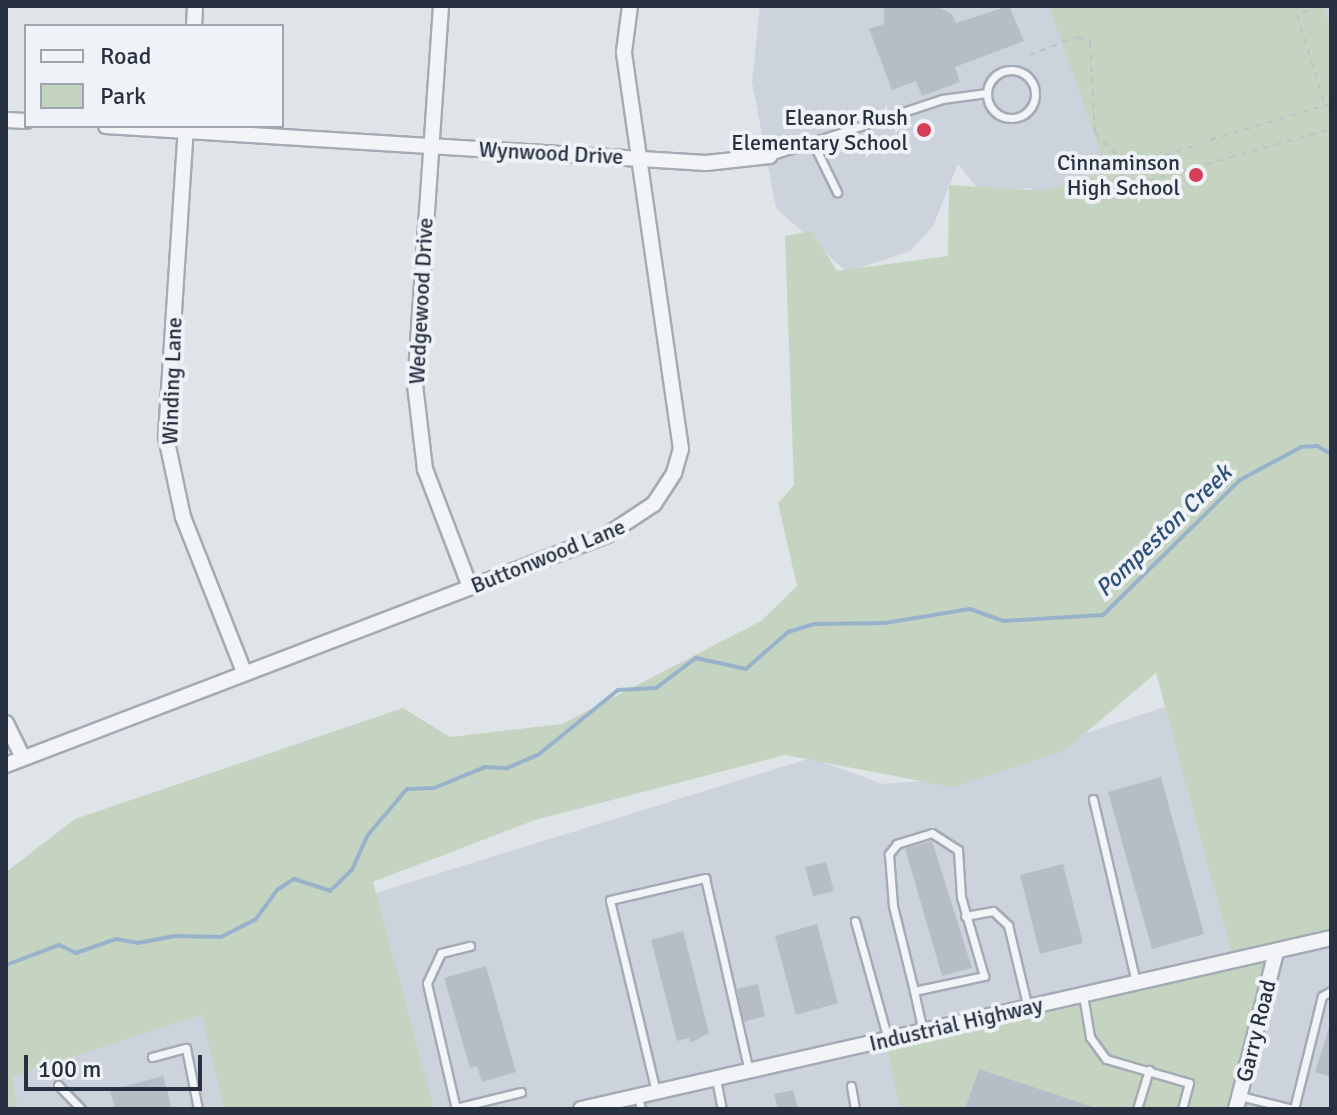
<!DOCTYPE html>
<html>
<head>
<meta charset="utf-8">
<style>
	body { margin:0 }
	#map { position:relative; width:1337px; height:1115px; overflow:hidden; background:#dfe4e9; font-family:Signika,sans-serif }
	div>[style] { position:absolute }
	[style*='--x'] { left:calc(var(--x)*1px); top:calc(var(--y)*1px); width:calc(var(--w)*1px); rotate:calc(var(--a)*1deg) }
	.built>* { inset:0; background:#cdd3dc }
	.green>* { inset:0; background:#c5d4c0 }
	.stream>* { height:4px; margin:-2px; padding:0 2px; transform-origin:2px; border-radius:2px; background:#98b2cc }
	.building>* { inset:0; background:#b6bdc7 }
	.path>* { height:2px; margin-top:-1px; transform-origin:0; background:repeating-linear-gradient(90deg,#bdc1c8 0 6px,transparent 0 12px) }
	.roads { filter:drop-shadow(2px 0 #a4abb4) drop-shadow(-2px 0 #a4abb4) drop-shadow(0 2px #a4abb4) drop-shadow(0 -2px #a4abb4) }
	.service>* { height:7px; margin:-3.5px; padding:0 3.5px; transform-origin:3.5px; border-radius:3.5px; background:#f2f4f7 }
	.service>.ring { margin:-3.5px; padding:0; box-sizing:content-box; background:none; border:7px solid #f2f4f7; border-radius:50% }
	.minor>* { height:14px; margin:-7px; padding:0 7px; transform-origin:7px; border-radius:7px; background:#f2f4f7 }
	.dots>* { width:22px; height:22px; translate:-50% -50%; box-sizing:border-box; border:4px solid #eff2f7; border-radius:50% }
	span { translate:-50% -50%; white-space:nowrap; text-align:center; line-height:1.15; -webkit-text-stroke:8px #eff2f7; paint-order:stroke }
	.poi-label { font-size:22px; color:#273142 }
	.right { translate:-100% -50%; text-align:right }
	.street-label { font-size:22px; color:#273142 }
	.water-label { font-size:24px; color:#2f5178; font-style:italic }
	.frame { position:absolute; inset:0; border:8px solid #273142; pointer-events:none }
	.legend { position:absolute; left:24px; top:24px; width:260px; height:104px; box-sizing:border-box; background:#eff2f7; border:2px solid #9fa5af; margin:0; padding:10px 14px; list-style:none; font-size:24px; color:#273142 }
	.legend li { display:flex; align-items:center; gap:16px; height:40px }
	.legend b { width:40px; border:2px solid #9fa5af }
	.scale { position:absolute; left:24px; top:1055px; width:178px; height:36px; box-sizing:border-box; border:4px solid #273142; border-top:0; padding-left:10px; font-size:24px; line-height:28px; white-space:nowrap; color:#273142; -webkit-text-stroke:6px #eff2f7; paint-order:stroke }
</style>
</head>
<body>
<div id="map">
	<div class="built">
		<div style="clip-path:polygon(760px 6px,1331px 6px,1331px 290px,1067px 308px,1031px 188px,982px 194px,958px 164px,933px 226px,910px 251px,847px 272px,776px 208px,752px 82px)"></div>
		<div style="clip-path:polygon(1331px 652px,1331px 1109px,6px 1109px,11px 1076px,191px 1018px,295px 918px,811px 758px,883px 784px,946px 779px)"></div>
	</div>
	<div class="green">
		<div style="clip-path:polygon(1049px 6px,1323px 6px,1331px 27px,1331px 941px,1277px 953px,1239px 1109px,900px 1109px,884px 1034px,1232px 955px,1156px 673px,1064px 751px,952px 787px,785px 755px,535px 820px,373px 882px,434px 1109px,224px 1109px,202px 1015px,12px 1076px,18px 1109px,6px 1109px,6px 872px,75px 819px,403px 708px,450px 737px,562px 724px,761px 621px,797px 586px,778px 503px,794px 485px,785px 236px,812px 231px,837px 271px,948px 256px,949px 185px,1044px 191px,1107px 171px)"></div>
	</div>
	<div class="stream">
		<div style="--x:6;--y:965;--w:57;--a:-20.7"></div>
		<div style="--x:59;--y:945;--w:19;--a:25"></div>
		<div style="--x:76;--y:953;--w:42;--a:-19.3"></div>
		<div style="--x:116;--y:939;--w:22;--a:10"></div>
		<div style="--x:138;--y:943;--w:37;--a:-11"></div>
		<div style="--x:174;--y:936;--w:47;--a:1.2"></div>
		<div style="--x:221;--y:937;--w:39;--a:-27"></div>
		<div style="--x:256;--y:919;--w:36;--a:-54"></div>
		<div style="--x:277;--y:890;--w:20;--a:-33"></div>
		<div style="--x:294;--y:879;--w:38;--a:18"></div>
		<div style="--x:330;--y:891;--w:30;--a:-44"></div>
		<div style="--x:352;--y:870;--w:37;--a:-66"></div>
		<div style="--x:367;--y:836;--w:62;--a:-49.6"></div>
		<div style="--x:407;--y:789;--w:27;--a:-2"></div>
		<div style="--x:434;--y:788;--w:55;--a:-22.4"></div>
		<div style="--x:485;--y:767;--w:22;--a:3"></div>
		<div style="--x:507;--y:768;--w:34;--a:-23"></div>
		<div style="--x:538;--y:755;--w:103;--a:-39.1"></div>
		<div style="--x:618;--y:690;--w:38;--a:-3"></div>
		<div style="--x:656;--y:688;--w:50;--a:-36.9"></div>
		<div style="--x:696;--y:658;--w:51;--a:12.4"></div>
		<div style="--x:746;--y:669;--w:56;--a:-41.4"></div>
		<div style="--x:788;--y:632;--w:28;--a:-17"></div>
		<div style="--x:815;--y:624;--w:70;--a:-0.8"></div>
		<div style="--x:885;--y:623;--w:86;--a:-9.4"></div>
		<div style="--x:970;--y:609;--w:35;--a:20"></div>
		<div style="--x:1003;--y:621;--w:100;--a:-3.4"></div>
		<div style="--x:1103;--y:615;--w:192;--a:-44.6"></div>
		<div style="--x:1240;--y:480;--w:69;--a:-28.4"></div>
		<div style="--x:1301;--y:447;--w:16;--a:-4"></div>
		<div style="--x:1317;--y:446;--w:16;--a:30"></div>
	</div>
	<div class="building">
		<div style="clip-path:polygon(892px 6px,936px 6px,952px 14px,956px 23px,1009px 6px,1024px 41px,955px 67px,960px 82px,922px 96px,916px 81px,892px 90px,869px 29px,884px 24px,884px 8px)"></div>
		<div style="clip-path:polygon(1161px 777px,1204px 934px,1152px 949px,1108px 792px)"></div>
		<div style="clip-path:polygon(932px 841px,972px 968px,942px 976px,905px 848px)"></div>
		<div style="clip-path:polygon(826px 862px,834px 891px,813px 896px,805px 867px)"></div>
		<div style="clip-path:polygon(1063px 864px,1083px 943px,1040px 954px,1020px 875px)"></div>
		<div style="clip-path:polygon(817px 924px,838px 1003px,796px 1015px,775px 936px)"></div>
		<div style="clip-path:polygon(683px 931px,709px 1033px,690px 1043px,689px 1038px,677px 1041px,651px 940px)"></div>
		<div style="clip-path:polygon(486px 966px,516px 1072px,482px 1082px,477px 1066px,470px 1068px,444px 978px)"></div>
		<div style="clip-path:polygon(758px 984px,765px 1016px,744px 1022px,737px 989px)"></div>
		<div style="clip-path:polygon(1329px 1028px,1331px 1029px,1331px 1077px,1315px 1072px)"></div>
		<div style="clip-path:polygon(979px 1069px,1093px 1107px,1093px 1109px,965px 1109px)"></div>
		<div style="clip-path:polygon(163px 1076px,172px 1109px,115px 1109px,110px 1090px)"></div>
		<div style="clip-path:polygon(793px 1090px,798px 1109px,778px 1109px,774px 1094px)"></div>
	</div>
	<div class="path">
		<div style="--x:1319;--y:6;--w:24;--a:158"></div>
		<div style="--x:1297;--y:15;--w:94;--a:72.7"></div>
		<div style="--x:1029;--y:55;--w:51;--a:-20.6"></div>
		<div style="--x:1077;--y:37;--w:14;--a:21"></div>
		<div style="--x:1090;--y:42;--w:91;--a:86.9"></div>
		<div style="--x:1095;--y:133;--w:37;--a:46"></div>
		<div style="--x:1121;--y:160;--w:21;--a:5"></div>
		<div style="--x:1142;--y:162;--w:58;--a:-17.2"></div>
		<div style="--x:1210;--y:140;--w:126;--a:-16.6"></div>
		<div style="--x:1117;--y:159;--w:29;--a:74"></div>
		<div style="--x:1125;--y:187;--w:214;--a:-15.7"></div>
	</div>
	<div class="roads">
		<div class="service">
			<div class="ring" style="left:987px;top:70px;width:41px;height:41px"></div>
			<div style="--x:813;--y:143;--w:55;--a:63.9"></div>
			<div style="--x:770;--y:156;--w:181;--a:-18.3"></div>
			<div style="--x:942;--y:99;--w:45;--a:-7.6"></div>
			<div style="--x:1093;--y:799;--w:189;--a:76.8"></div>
			<div style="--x:965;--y:916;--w:28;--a:-10"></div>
			<div style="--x:993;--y:911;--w:21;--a:43"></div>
			<div style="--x:1008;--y:925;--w:85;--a:76.5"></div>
			<div style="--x:855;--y:921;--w:123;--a:74.4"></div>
			<div style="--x:914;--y:991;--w:72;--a:-12.1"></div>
			<div style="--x:984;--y:976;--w:82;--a:-106.2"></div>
			<div style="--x:961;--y:897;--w:47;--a:-93.7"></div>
			<div style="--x:958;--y:850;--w:31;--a:-147"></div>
			<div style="--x:932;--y:833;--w:37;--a:163"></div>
			<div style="--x:897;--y:844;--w:13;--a:129"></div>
			<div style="--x:889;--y:854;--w:52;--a:85.6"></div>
			<div style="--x:893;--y:906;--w:88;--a:76.1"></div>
			<div style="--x:914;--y:991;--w:42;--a:77.6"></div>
			<div style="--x:1083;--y:995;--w:43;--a:80.5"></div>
			<div style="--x:1090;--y:1037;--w:27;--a:54"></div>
			<div style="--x:1106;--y:1059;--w:86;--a:16.1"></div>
			<div style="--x:1189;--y:1083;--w:27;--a:105"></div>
			<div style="--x:152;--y:1057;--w:35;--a:-15"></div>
			<div style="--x:186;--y:1048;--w:62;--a:78.9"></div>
			<div style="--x:716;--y:1079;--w:31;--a:79"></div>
			<div style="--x:58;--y:1085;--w:33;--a:46"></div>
			<div style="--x:851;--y:1086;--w:23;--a:80"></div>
			<div style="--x:656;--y:1092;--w:197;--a:-103.5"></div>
			<div style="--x:610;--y:900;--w:98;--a:-13"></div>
			<div style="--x:705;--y:878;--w:198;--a:77.2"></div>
			<div style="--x:638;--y:1096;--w:13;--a:77"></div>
			<div style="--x:1240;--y:1096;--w:55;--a:13.8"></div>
			<div style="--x:456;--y:1108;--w:67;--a:-13.8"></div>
			<div style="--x:456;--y:1109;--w:129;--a:-103"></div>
			<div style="--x:427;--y:983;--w:33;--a:-65"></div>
			<div style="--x:441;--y:953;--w:30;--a:-14"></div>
			<div style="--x:1137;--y:1109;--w:41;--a:-72.9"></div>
			<div style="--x:1294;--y:1109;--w:116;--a:-76.1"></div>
			<div style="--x:1322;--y:996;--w:10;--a:-29"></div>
		</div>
		<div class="minor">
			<div style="--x:441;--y:6;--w:380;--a:93.9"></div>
			<div style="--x:415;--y:385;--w:85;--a:83.2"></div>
			<div style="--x:425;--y:469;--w:126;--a:69.1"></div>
			<div style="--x:194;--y:26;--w:20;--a:-87"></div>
			<div style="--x:6;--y:120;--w:20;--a:3"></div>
			<div style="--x:106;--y:126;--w:601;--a:3.53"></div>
			<div style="--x:706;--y:163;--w:64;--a:-6.2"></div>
			<div style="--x:186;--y:126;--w:312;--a:93.7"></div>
			<div style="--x:166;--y:437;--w:82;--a:78"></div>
			<div style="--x:183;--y:517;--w:167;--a:68.5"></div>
			<div style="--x:6;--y:723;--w:39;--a:64"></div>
			<div style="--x:6;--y:765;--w:644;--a:-20.94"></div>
			<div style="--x:607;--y:535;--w:56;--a:-33.4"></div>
			<div style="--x:654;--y:504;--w:37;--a:-57"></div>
			<div style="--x:674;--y:473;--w:25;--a:-74"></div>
			<div style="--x:681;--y:449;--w:401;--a:-98.2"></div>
			<div style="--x:624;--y:52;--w:46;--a:-82.6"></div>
			<div style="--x:581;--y:1109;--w:769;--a:-12.84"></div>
			<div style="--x:1236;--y:1109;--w:162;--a:-75.7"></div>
		</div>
	</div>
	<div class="dots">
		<div style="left:924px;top:130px;background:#d63d57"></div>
		<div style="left:1196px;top:175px;background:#d63d57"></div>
	</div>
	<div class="poi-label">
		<span class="right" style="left:908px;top:130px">Eleanor Rush<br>Elementary School</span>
		<span class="right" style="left:1180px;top:175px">Cinnaminson<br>High School</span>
	</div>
	<div class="street-label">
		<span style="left:551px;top:153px;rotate:3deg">Wynwood Drive</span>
		<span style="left:421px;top:301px;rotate:-87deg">Wedgewood Drive</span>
		<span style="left:172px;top:381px;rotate:-88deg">Winding Lane</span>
		<span style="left:548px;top:556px;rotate:-22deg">Buttonwood Lane</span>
		<span style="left:956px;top:1024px;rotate:-13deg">Industrial Highway</span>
		<span style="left:1256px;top:1031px;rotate:-76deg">Garry Road</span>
	</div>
	<div class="water-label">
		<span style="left:1164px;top:531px;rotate:-44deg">Pompeston Creek</span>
	</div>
	<div class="frame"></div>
	<ul class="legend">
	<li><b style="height:10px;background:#f2f4f7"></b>Road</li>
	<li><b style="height:22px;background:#c5d4c0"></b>Park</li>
	</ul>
	<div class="scale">100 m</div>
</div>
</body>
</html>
